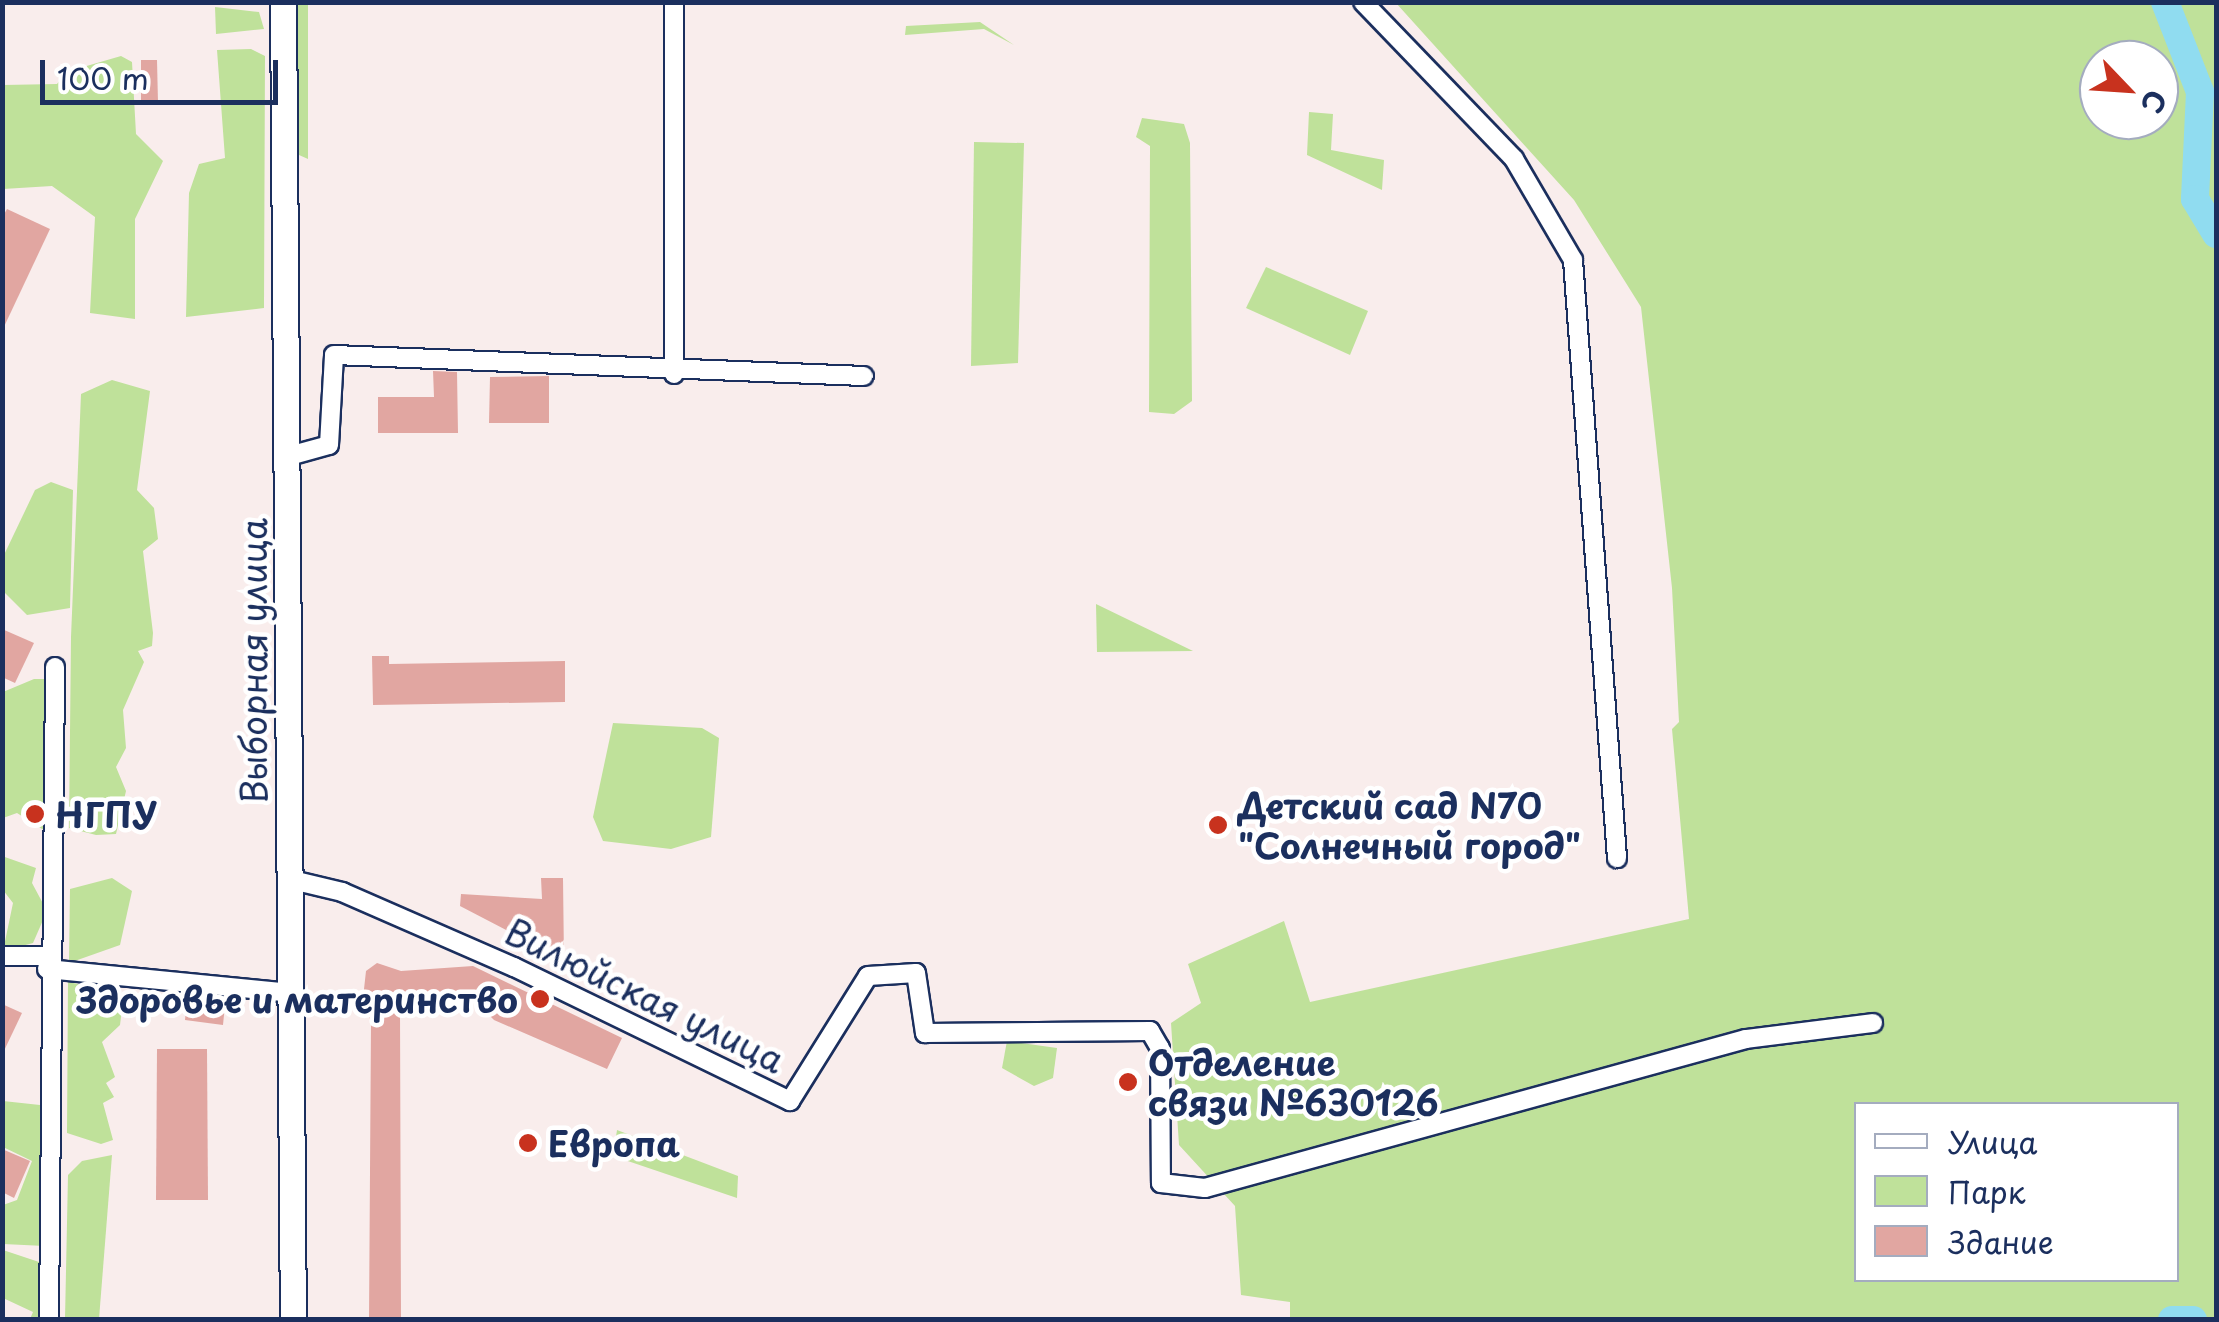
<!DOCTYPE html>
<html>
<head>
<meta charset="utf-8">
<style>
	body { margin:0 }
	#map { position:relative; width:2219px; height:1322px; overflow:hidden; background:#f9edec; font-family:"Playpen Sans",sans-serif }
	div>[style] { position:absolute }
	[style*='--x'] { left:calc(var(--x)*1px); top:calc(var(--y)*1px); width:calc(var(--w)*1px); rotate:calc(var(--a)*1deg) }
	.green>* { inset:0; background:#bfe19a }
	.river>* { height:28px; margin:-14px; padding:0 14px; transform-origin:14px; border-radius:14px; background:#90dcf0 }
	.building>* { inset:0; background:#e1a6a1 }
	.roads { filter:drop-shadow(2px 0 #1b2f5e) drop-shadow(-2px 0 #1b2f5e) drop-shadow(0 2px #1b2f5e) drop-shadow(0 -2px #1b2f5e) }
	.minor>* { height:18px; margin:-9px; padding:0 9px; transform-origin:9px; border-radius:9px; background:#fff }
	.secondary>* { height:25px; margin:-12.5px; padding:0 12.5px; transform-origin:12.5px; border-radius:12.5px; background:#fff }
	.dots>* { width:28px; height:28px; translate:-50% -50%; box-sizing:border-box; border:5px solid #fff; border-radius:50% }
	span { translate:-50% -50%; white-space:nowrap; text-align:center; line-height:1.15; -webkit-text-stroke:9px #fff; paint-order:stroke }
	.street-label { font-size:35px; color:#1b2f5e }
	.poi-label { font-size:35px; color:#1b2f5e; font-weight:700 }
	.left { translate:0 -50%; text-align:left }
	.right { translate:-100% -50%; text-align:right }
	.frame { position:absolute; inset:0; border:5px solid #1b2f5e; pointer-events:none }
	.legend { position:absolute; left:1854px; top:1102px; width:325px; height:180px; box-sizing:border-box; background:#fff; border:2px solid #a4acbf; margin:0; padding:12px 18px; list-style:none; font-size:30px; color:#1b2f5e }
	.legend li { display:flex; align-items:center; gap:20px; height:50px }
	.legend b { width:50px; border:2px solid #a4acbf }
	.north { position:absolute; left:2079px; top:40px; width:100px; height:100px; box-sizing:border-box; background:#fff; border:2px solid #a4acbf; border-radius:50%; rotate:115deg; font-size:28px; font-weight:700; line-height:40px; text-align:center; color:#1b2f5e }
	.north::after { content:''; display:block; margin:auto; width:35px; height:45px; background:#c8321e; clip-path:polygon(50% 0,100% 100%,50% 72%,0 100%) }
	.scale { position:absolute; left:40px; top:60px; width:238px; height:45px; box-sizing:border-box; border:5px solid #1b2f5e; border-top:0; padding-left:12px; font-size:30px; line-height:35px; white-space:nowrap; color:#1b2f5e; -webkit-text-stroke:8px #fff; paint-order:stroke }
</style>
</head>
<body>
<div id="map">
	<div class="green">
		<div style="clip-path:polygon(297px 3px,308px 3px,308px 159px,299px 155px)"></div>
		<div style="clip-path:polygon(evenodd,1396px 3px,2216px 3px,2216px 1319px,1290px 1319px,1290px 1302px,1241px 1295px,1235px 1206px,1179px 1145px,1171px 1023px,1201px 1003px,1188px 964px,1284px 921px,1310px 1002px,1689px 919px,1672px 729px,1679px 722px,1672px 588px,1641px 307px,1574px 200px,1396px 3px,2099px 60px,2159px 60px,2159px 120px,2099px 120px,2099px 60px,1396px 3px,1856px 1104px,2176px 1104px,2176px 1280px,1856px 1280px,1856px 1104px)"></div>
		<div style="clip-path:polygon(215px 7px,259px 12px,264px 29px,216px 34px)"></div>
		<div style="clip-path:polygon(980px 22px,1014px 45px,984px 29px,905px 35px,906px 26px)"></div>
		<div style="clip-path:polygon(251px 49px,265px 56px,264px 308px,186px 317px,189px 193px,199px 164px,225px 158px,217px 50px)"></div>
		<div style="clip-path:polygon(121px 56px,132px 62px,136px 134px,163px 161px,135px 219px,135px 319px,90px 313px,95px 217px,52px 186px,3px 189px,3px 85px,57px 84px,66px 72px)"></div>
		<div style="clip-path:polygon(1309px 112px,1333px 114px,1331px 150px,1384px 160px,1382px 190px,1307px 155px)"></div>
		<div style="clip-path:polygon(1142px 118px,1184px 124px,1190px 143px,1192px 401px,1174px 414px,1149px 412px,1150px 146px,1136px 137px)"></div>
		<div style="clip-path:polygon(974px 142px,1024px 143px,1018px 363px,971px 366px)"></div>
		<div style="clip-path:polygon(1266px 267px,1368px 311px,1350px 355px,1246px 308px)"></div>
		<div style="clip-path:polygon(112px 380px,150px 391px,137px 490px,154px 508px,158px 539px,143px 551px,153px 633px,152px 646px,138px 651px,144px 662px,123px 710px,126px 748px,116px 767px,126px 791px,116px 834px,96px 835px,69px 828px,71px 637px,81px 394px)"></div>
		<div style="clip-path:polygon(51px 482px,73px 490px,70px 608px,27px 615px,3px 591px,3px 557px,35px 490px)"></div>
		<div style="clip-path:polygon(1096px 604px,1193px 651px,1097px 652px)"></div>
		<div style="clip-path:polygon(34px 679px,51px 679px,50px 834px,17px 813px,3px 818px,3px 692px)"></div>
		<div style="clip-path:polygon(613px 723px,702px 728px,719px 738px,711px 837px,671px 849px,603px 841px,593px 817px)"></div>
		<div style="clip-path:polygon(2px 856px,36px 868px,32px 883px,47px 911px,33px 943px,3px 951px,13px 903px,3px 890px)"></div>
		<div style="clip-path:polygon(112px 878px,132px 891px,120px 945px,69px 963px,70px 889px)"></div>
		<div style="clip-path:polygon(68px 982px,124px 993px,120px 1025px,102px 1042px,115px 1077px,106px 1083px,114px 1097px,103px 1103px,113px 1140px,101px 1144px,67px 1133px)"></div>
		<div style="clip-path:polygon(1007px 1041px,1057px 1048px,1053px 1078px,1034px 1086px,1002px 1068px)"></div>
		<div style="clip-path:polygon(3px 1101px,40px 1105px,45px 1246px,3px 1244px,3px 1205px,17px 1200px,32px 1161px,3px 1147px)"></div>
		<div style="clip-path:polygon(617px 1130px,738px 1176px,737px 1198px,613px 1156px)"></div>
		<div style="clip-path:polygon(112px 1155px,99px 1319px,65px 1319px,68px 1175px,82px 1161px)"></div>
		<div style="clip-path:polygon(3px 1250px,42px 1263px,54px 1319px,30px 1319px,33px 1312px,3px 1298px)"></div>
	</div>
	<div class="river">
		<div style="--x:2165;--y:2;--w:97;--a:68.7"></div>
		<div style="--x:2200;--y:92;--w:107;--a:92.7"></div>
		<div style="--x:2195;--y:199;--w:41;--a:59"></div>
		<div style="--x:2172;--y:1320;--w:21;--a:0"></div>
	</div>
	<div class="building">
		<div style="clip-path:polygon(141px 60px,157px 60px,158px 103px,141px 103px)"></div>
		<div style="clip-path:polygon(7px 209px,50px 229px,2px 331px,2px 218px)"></div>
		<div style="clip-path:polygon(433px 371px,457px 372px,458px 433px,378px 433px,378px 397px,434px 397px)"></div>
		<div style="clip-path:polygon(549px 376px,549px 423px,489px 423px,490px 377px)"></div>
		<div style="clip-path:polygon(2px 629px,34px 643px,15px 683px,2px 677px)"></div>
		<div style="clip-path:polygon(372px 656px,389px 656px,389px 664px,565px 661px,565px 702px,373px 705px)"></div>
		<div style="clip-path:polygon(541px 878px,563px 878px,564px 960px,460px 906px,461px 894px,542px 899px)"></div>
		<div style="clip-path:polygon(377px 963px,401px 971px,473px 966px,622px 1038px,607px 1069px,494px 1020px,473px 999px,400px 1008px,401px 1320px,369px 1320px,371px 1023px,363px 998px,366px 971px)"></div>
		<div style="clip-path:polygon(187px 1000px,225px 1005px,223px 1025px,185px 1020px)"></div>
		<div style="clip-path:polygon(2px 1004px,22px 1013px,2px 1055px)"></div>
		<div style="clip-path:polygon(157px 1049px,207px 1049px,208px 1200px,156px 1200px)"></div>
		<div style="clip-path:polygon(2px 1149px,30px 1161px,14px 1198px,2px 1192px)"></div>
	</div>
	<div class="roads">
		<div class="minor">
			<div style="--x:674;--y:2;--w:372;--a:90"></div>
			<div style="--x:1363;--y:2;--w:218;--a:46.1"></div>
			<div style="--x:1514;--y:159;--w:117;--a:59.7"></div>
			<div style="--x:1573;--y:260;--w:600;--a:85.79"></div>
			<div style="--x:289;--y:456;--w:41;--a:-15.4"></div>
			<div style="--x:329;--y:445;--w:90;--a:-86.8"></div>
			<div style="--x:334;--y:355;--w:530;--a:2.27"></div>
			<div style="--x:288;--y:879;--w:56;--a:13.5"></div>
			<div style="--x:342;--y:892;--w:188;--a:23.6"></div>
			<div style="--x:514;--y:967;--w:307;--a:25.9"></div>
			<div style="--x:790;--y:1101;--w:147;--a:-58"></div>
			<div style="--x:868;--y:976;--w:48;--a:-3.6"></div>
			<div style="--x:916;--y:973;--w:61;--a:81.5"></div>
			<div style="--x:925;--y:1033;--w:225;--a:-0.5"></div>
			<div style="--x:1150;--y:1031;--w:20;--a:60"></div>
			<div style="--x:1160;--y:1048;--w:135;--a:89.6"></div>
			<div style="--x:1161;--y:1183;--w:44;--a:6.5"></div>
			<div style="--x:1205;--y:1188;--w:561;--a:-15.4"></div>
			<div style="--x:1746;--y:1039;--w:128;--a:-7.2"></div>
			<div style="--x:2;--y:956;--w:46;--a:0"></div>
			<div style="--x:47;--y:969;--w:245;--a:5.6"></div>
			<div style="--x:49;--y:1320;--w:653;--a:-89.47"></div>
		</div>
		<div class="secondary">
			<div style="--x:283;--y:2;--w:1318;--a:89.57"></div>
		</div>
	</div>
	<div class="dots">
		<div style="left:35px;top:814px;background:#c8321e"></div>
		<div style="left:1218px;top:825px;background:#c8321e"></div>
		<div style="left:540px;top:999px;background:#c8321e"></div>
		<div style="left:1128px;top:1082px;background:#c8321e"></div>
		<div style="left:528px;top:1143px;background:#c8321e"></div>
	</div>
	<div class="street-label">
		<span style="left:253px;top:661px;rotate:-90deg">Выборная улица</span>
		<span style="left:645px;top:995px;rotate:26deg">Вилюйская улица</span>
	</div>
	<div class="poi-label">
		<span class="left" style="left:1238px;top:825px">Детский сад N70<br>"Солнечный город"</span>
		<span class="left" style="left:55px;top:814px">НГПУ</span>
		<span class="right" style="left:518px;top:999px">Здоровье и материнство</span>
		<span class="left" style="left:1148px;top:1082px">Отделение<br>связи №630126</span>
		<span class="left" style="left:548px;top:1143px">Европа</span>
	</div>
	<div class="frame"></div>
	<ul class="legend">
	<li><b style="height:12px;background:#fff"></b>Улица</li>
	<li><b style="height:28px;background:#bfe19a"></b>Парк</li>
	<li><b style="height:28px;background:#e1a6a1"></b>Здание</li>
	</ul>
	<div class="north">С</div>
	<div class="scale">100 m</div>
</div>
</body>
</html>
